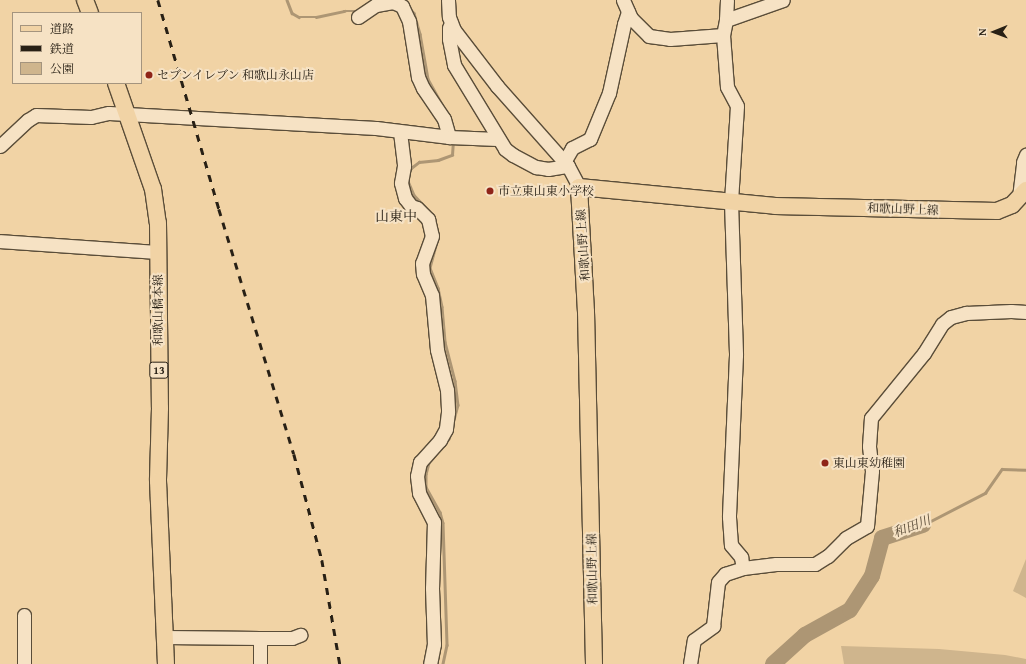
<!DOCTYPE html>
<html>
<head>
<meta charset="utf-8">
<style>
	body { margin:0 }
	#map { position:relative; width:1026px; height:664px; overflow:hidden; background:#f1d3a5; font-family:"Gentium Book Plus","Noto Serif JP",serif }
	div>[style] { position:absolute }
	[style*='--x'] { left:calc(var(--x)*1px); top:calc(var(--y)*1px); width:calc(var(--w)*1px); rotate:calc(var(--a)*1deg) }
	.green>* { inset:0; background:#cfb58d }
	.stream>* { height:2.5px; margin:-1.25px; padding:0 1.25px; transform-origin:1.25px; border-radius:1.25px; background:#ad9674 }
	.river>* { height:16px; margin:-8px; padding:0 8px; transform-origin:8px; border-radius:8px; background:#ad9674 }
	.roads { filter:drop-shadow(1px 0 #5a4d39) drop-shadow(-1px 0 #5a4d39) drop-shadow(0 1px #5a4d39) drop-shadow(0 -1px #5a4d39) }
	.minor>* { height:13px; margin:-6.5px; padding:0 6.5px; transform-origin:6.5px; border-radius:6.5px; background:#f6e2c4 }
	.major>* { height:16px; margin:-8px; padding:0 8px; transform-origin:8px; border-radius:8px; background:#f1d3a5 }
	.rail>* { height:2.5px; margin-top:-1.25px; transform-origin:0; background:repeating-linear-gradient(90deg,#282015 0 7px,transparent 0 14px) }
	.dots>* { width:11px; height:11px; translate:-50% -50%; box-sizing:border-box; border:2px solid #f6e2c4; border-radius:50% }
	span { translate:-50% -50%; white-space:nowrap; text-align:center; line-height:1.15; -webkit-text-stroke:4px #f6e2c4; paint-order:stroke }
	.shield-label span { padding:1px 3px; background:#f6e2c4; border:1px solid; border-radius:3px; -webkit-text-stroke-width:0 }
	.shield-label { font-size:11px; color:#282015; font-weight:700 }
	.poi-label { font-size:12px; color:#282015 }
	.left { translate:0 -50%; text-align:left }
	.street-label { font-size:12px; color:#282015 }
	.water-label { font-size:13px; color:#574936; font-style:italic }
	.quarter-label { font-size:14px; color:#282015 }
	.legend { position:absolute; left:12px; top:12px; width:130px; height:72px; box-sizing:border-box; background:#f6e2c4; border:1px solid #a4947e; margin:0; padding:5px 7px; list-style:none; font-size:12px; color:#282015 }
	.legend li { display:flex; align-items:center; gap:8px; height:20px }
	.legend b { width:20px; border:1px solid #a4947e }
	.north { position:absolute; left:974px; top:12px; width:40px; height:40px; -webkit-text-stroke:3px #f6e2c4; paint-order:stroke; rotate:269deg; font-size:11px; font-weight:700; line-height:16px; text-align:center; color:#282015 }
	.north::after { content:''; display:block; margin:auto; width:14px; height:18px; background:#282015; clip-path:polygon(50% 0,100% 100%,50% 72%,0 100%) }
</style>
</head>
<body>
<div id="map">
	<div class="green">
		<div style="clip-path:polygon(1026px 559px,1026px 598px,1013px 591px)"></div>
		<div style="clip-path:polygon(841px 646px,939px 649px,1005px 655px,1026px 659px,1026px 664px,844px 664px)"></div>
	</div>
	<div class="stream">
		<div style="--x:287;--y:0;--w:14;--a:69"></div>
		<div style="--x:292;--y:13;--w:8;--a:30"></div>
		<div style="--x:299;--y:17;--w:17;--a:0"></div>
		<div style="--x:316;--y:17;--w:29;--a:-12"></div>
		<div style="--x:344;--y:11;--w:14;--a:0"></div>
		<div style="--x:409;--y:8;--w:7;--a:45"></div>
		<div style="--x:414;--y:13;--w:22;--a:74"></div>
		<div style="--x:420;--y:34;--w:46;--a:79.9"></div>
		<div style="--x:428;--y:79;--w:31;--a:61"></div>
		<div style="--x:409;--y:172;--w:4;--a:-63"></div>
		<div style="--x:411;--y:168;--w:10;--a:-37"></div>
		<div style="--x:419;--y:162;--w:19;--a:-6"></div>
		<div style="--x:438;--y:160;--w:15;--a:-20"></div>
		<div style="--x:452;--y:155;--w:15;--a:-86"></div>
		<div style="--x:408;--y:177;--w:4;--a:90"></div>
		<div style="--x:408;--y:181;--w:15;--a:67"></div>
		<div style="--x:414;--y:195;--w:23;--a:47"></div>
		<div style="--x:438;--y:238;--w:31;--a:105"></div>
		<div style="--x:430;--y:268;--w:22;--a:68"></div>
		<div style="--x:438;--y:288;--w:19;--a:78"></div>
		<div style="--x:442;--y:307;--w:35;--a:85"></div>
		<div style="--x:445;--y:342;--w:40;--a:75.6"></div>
		<div style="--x:455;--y:381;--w:24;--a:83"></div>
		<div style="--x:458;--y:405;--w:35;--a:105"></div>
		<div style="--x:449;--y:439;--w:31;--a:130"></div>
		<div style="--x:429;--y:463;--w:11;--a:105"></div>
		<div style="--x:426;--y:474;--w:13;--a:90"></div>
		<div style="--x:426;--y:487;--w:29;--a:61"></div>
		<div style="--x:440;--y:512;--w:11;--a:75"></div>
		<div style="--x:443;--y:523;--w:122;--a:88.1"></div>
		<div style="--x:447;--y:645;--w:19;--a:102"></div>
		<div style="--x:923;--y:525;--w:70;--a:-27.3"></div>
		<div style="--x:985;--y:493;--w:29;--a:-55"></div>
		<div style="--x:1002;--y:469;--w:24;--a:2"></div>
	</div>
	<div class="river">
		<div style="--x:773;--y:664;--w:43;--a:-42.2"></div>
		<div style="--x:805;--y:635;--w:51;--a:-29.1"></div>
		<div style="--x:850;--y:610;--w:40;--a:-57.1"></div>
		<div style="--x:872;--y:576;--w:39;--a:-75"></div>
		<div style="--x:882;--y:538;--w:43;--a:-17.6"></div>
	</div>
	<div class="roads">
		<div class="minor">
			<div style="--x:448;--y:0;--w:17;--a:87"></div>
			<div style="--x:449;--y:17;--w:14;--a:69"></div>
			<div style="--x:454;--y:30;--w:71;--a:52.5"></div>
			<div style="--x:497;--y:86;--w:107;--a:48.4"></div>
			<div style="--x:568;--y:166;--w:24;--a:62"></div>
			<div style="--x:623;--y:0;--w:20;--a:66"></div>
			<div style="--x:631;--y:18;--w:25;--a:45"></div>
			<div style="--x:649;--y:36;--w:21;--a:8"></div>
			<div style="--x:670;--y:39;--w:53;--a:-4.3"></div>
			<div style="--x:727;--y:0;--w:20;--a:93"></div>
			<div style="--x:726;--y:20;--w:15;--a:101"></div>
			<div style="--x:723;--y:35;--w:52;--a:85.6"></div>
			<div style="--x:727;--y:87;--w:21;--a:62"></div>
			<div style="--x:737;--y:106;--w:96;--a:93.6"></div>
			<div style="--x:731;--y:202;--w:153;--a:88.1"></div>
			<div style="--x:736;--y:355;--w:162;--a:92.5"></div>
			<div style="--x:729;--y:517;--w:28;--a:86"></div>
			<div style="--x:731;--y:545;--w:16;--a:50"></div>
			<div style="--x:741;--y:557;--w:11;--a:80"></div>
			<div style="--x:358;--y:17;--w:22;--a:-34"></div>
			<div style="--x:376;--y:5;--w:17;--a:-10"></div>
			<div style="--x:393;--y:2;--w:10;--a:24"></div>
			<div style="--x:402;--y:6;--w:17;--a:65"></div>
			<div style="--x:409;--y:21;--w:57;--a:80.9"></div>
			<div style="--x:418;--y:77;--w:12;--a:66"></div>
			<div style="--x:423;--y:88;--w:37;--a:56"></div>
			<div style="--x:444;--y:119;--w:19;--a:74"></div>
			<div style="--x:726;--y:20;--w:60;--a:-19.3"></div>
			<div style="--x:451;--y:23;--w:5;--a:112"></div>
			<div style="--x:449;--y:28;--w:11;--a:90"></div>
			<div style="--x:449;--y:39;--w:26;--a:79"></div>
			<div style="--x:454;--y:65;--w:98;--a:58.7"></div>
			<div style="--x:505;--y:149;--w:10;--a:37"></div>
			<div style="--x:513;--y:155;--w:26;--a:28"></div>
			<div style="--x:536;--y:167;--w:12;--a:9"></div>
			<div style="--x:548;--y:169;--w:20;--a:-9"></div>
			<div style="--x:400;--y:132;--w:34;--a:83"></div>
			<div style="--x:404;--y:166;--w:17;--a:100"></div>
			<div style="--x:401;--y:183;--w:16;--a:75"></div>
			<div style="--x:405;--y:198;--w:10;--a:53"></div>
			<div style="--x:411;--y:206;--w:6;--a:18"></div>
			<div style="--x:417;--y:208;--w:16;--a:45"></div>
			<div style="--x:428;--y:219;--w:17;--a:77"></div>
			<div style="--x:432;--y:236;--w:29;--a:110"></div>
			<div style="--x:422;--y:263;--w:11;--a:85"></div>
			<div style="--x:423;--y:274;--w:23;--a:67"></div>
			<div style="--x:432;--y:295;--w:55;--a:84.8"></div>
			<div style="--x:437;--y:350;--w:41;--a:76"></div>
			<div style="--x:447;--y:390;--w:22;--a:87"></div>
			<div style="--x:448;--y:412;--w:17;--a:97"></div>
			<div style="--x:446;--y:429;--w:13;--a:119"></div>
			<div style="--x:440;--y:440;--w:30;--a:132"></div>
			<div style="--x:420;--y:462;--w:14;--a:102"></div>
			<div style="--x:417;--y:476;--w:17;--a:83"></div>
			<div style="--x:419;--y:493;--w:33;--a:63"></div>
			<div style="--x:434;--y:522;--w:66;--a:91.7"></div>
			<div style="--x:432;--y:588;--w:56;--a:88"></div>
			<div style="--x:434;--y:644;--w:20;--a:101"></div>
			<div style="--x:0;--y:146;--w:38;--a:-43"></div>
			<div style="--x:28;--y:120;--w:9;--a:-32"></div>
			<div style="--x:36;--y:115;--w:55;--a:2.1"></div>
			<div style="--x:91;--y:117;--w:18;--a:-13"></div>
			<div style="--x:109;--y:113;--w:267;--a:3.2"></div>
			<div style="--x:376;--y:128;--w:74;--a:7"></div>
			<div style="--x:449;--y:137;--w:48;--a:2.4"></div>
			<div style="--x:564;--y:162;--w:16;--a:-60"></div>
			<div style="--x:572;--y:148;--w:20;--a:-27"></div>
			<div style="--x:590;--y:139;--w:50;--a:-67.6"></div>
			<div style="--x:609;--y:93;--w:71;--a:-77.7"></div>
			<div style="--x:624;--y:24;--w:13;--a:-72"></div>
			<div style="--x:1019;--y:197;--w:35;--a:-83"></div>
			<div style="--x:1023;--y:162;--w:8;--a:-67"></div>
			<div style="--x:0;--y:241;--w:158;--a:4"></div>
			<div style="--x:24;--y:615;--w:49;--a:90"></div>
			<div style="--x:165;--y:637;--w:95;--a:0.6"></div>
			<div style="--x:260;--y:638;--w:32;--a:0"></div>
			<div style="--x:292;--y:638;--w:9;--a:-21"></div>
			<div style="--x:260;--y:664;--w:26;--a:-90"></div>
			<div style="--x:690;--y:664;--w:24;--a:-81"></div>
			<div style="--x:694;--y:640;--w:24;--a:-36"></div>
			<div style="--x:713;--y:626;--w:44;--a:-83.5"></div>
			<div style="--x:718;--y:582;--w:11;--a:-49"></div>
			<div style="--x:725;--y:574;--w:19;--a:-18"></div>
			<div style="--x:743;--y:568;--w:33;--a:-7"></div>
			<div style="--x:776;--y:564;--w:39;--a:0"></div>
			<div style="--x:815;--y:564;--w:15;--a:-32"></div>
			<div style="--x:828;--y:556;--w:25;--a:-45"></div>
			<div style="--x:846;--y:538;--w:24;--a:-30"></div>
			<div style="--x:867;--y:526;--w:55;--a:-84.8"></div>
			<div style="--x:872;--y:471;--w:25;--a:-97"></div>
			<div style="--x:869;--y:446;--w:28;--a:-86"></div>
			<div style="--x:871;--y:418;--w:84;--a:-50.8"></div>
			<div style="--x:924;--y:353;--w:34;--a:-58"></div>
			<div style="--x:942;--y:324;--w:11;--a:-38"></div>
			<div style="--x:951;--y:317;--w:16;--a:-15"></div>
			<div style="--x:966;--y:313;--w:45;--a:-2.5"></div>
			<div style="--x:1011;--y:311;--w:15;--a:4"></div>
		</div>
		<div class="major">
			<div style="--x:85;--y:0;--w:14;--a:69"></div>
			<div style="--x:116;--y:83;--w:112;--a:70.8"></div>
			<div style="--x:153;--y:189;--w:34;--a:82"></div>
			<div style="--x:158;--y:223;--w:185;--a:89.4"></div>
			<div style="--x:160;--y:408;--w:73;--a:91.6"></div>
			<div style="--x:158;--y:481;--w:183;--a:87.5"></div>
			<div style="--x:594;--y:664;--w:352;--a:-91.3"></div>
			<div style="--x:586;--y:312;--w:125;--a:-93.2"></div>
			<div style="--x:579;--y:187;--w:197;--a:5.5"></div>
			<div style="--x:775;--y:206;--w:222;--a:1.3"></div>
			<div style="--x:997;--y:211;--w:16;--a:-22"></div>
			<div style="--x:1012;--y:205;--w:21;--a:-47"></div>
		</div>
	</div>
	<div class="rail">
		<div style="--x:158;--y:0;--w:218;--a:73.7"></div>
		<div style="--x:219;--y:209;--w:256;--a:73"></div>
		<div style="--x:294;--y:454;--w:110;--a:75.2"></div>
		<div style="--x:322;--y:560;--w:106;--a:80.2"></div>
	</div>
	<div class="dots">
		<div style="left:149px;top:75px;background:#8f2418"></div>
		<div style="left:490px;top:191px;background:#8f2418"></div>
		<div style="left:825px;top:463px;background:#8f2418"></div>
	</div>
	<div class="shield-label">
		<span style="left:159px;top:370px">13</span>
	</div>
	<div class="poi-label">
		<span class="left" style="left:157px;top:75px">セブンイレブン 和歌山永山店</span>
		<span class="left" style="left:498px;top:191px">市立東山東小学校</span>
		<span class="left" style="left:833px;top:463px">東山東幼稚園</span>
	</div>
	<div class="street-label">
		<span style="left:903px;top:209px;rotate:2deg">和歌山野上線</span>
		<span style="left:583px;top:245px;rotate:-94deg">和歌山野上線</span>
		<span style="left:158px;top:310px;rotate:-90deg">和歌山橋本線</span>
		<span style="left:592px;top:569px;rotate:-91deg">和歌山野上線</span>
	</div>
	<div class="water-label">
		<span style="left:912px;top:527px;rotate:-21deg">和田川</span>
	</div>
	<div class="quarter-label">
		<span style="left:396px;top:216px">山東中</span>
	</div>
	<ul class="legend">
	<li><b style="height:5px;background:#f1d3a5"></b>道路</li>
	<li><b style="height:5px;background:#282015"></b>鉄道</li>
	<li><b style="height:11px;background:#cfb58d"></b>公園</li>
	</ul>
	<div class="north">N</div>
</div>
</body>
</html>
